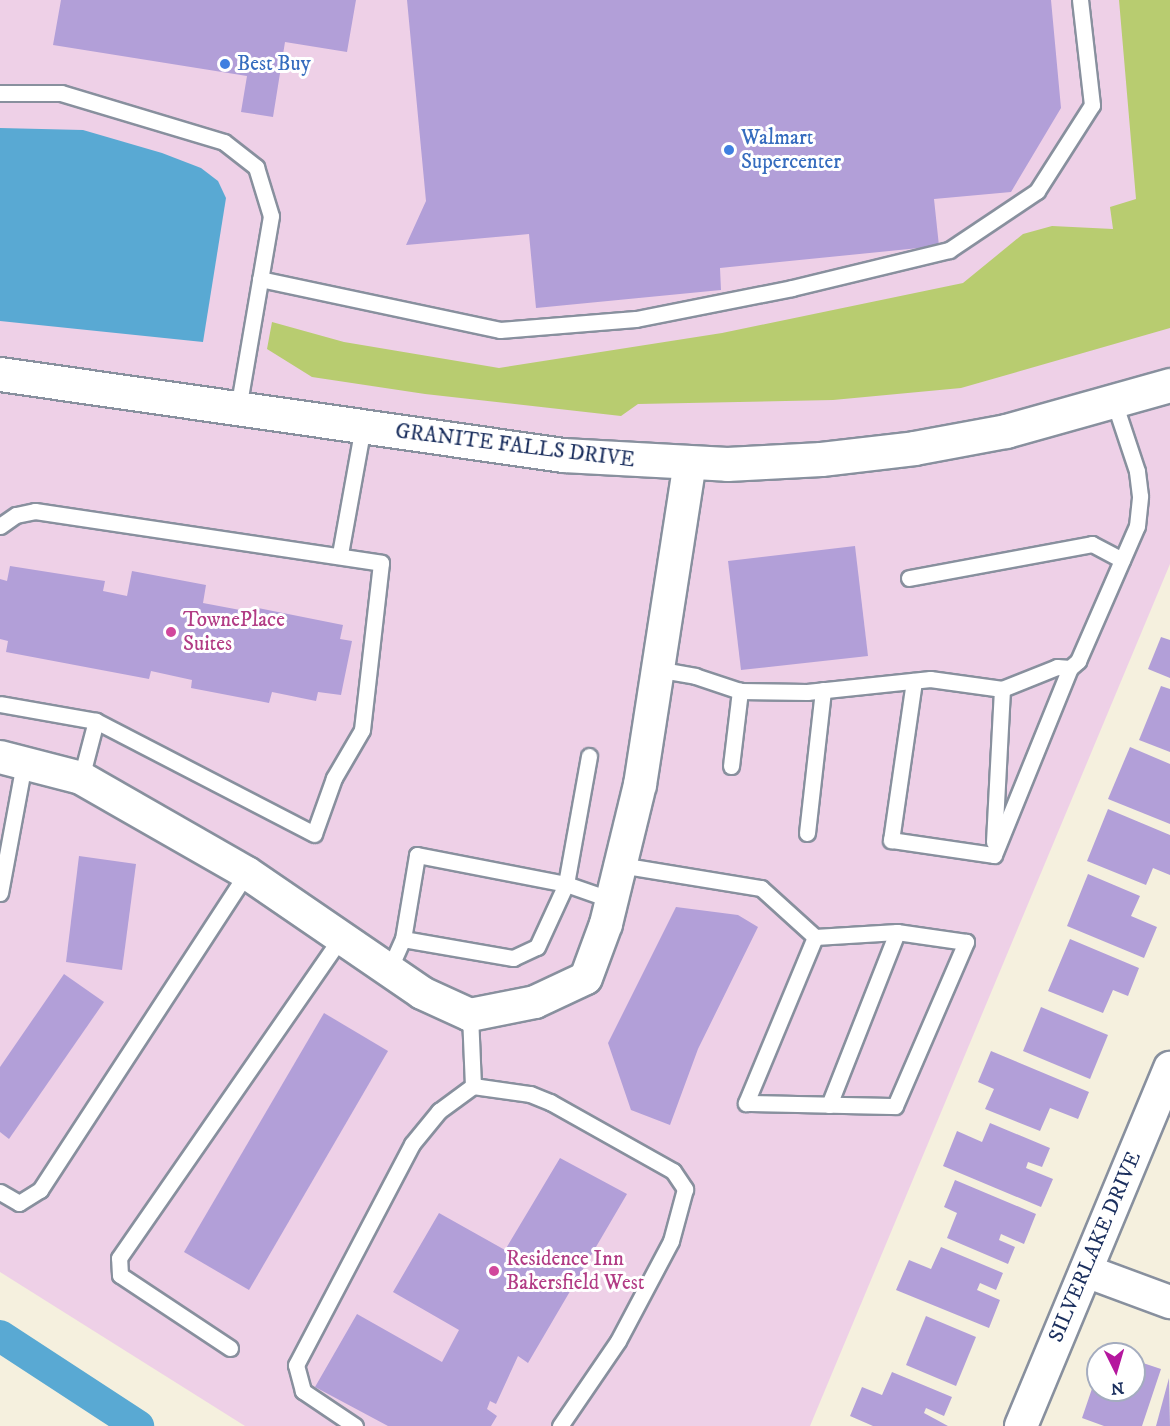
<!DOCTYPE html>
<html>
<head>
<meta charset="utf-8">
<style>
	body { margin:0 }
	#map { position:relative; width:1170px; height:1426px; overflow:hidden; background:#f5f0de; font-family:"IM FELL DW Pica",serif }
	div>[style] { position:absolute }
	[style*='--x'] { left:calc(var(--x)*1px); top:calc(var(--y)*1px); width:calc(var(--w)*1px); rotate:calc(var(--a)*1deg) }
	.built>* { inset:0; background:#eed0e7 }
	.green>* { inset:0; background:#b8cc70 }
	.water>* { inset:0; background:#59a9d3 }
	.canal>* { height:32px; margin:-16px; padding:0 16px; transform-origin:16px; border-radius:16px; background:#59a9d3 }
	.building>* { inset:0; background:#b29fd8 }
	.roads { filter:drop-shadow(2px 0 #88909e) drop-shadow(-2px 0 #88909e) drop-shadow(0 2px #88909e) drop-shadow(0 -2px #88909e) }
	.service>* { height:15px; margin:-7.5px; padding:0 7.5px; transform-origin:7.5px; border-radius:7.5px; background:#fff }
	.minor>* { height:32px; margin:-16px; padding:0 16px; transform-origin:16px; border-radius:16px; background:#fff }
	.tertiary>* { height:33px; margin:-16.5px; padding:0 16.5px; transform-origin:16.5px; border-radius:16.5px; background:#fff }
	.dots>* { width:16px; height:16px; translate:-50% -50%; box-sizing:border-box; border:3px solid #fff; border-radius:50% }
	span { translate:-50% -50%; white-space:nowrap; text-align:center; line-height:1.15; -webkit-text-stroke:6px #fff; paint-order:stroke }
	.shop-label { font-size:21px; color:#366cbe }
	.left { translate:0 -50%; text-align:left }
	.street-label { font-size:21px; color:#1b2f5e }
	.hotel-label { font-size:21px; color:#b23c85 }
	.north { position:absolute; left:1086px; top:1342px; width:60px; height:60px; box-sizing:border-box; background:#fff; border:2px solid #a4acbf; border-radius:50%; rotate:175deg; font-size:16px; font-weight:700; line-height:24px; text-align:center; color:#1b2f5e }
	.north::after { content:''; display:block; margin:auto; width:21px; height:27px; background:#b5179e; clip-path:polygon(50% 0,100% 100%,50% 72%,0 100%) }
</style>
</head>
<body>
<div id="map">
	<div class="built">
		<div style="clip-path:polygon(0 0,1170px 0,1170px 564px,810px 1426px,245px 1426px,0 1272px)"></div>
	</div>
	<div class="green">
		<div style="clip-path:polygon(1119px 0,1170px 0,1170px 328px,961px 388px,833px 400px,638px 404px,621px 416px,425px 394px,312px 377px,267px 349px,272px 322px,344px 342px,499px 368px,722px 333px,963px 283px,1023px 234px,1052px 226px,1113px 229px,1110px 207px,1136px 199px)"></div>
	</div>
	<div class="water">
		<div style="clip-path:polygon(0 128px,83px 130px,162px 153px,201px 168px,218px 181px,226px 198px,203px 342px,0 321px)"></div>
	</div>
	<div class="canal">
		<div style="--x:0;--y:1336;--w:165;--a:33.1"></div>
	</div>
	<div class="building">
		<div style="clip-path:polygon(61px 0,356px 0,347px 52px,285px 42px,273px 117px,241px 112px,247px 76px,53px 45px)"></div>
		<div style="clip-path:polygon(407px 0,1051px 0,1061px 108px,1011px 192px,934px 199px,939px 246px,720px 268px,721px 290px,536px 308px,529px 234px,406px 245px,426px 201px)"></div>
		<div style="clip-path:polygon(855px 546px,868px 656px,741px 670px,728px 561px)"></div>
		<div style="clip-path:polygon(10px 566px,105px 581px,103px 591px,127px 596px,132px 571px,206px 585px,203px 603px,256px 613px,258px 608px,343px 625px,340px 639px,352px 641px,341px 695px,318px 692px,316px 701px,272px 692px,269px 703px,191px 688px,192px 680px,151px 671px,149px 679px,6px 652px,8px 641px,0 639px,0 579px,7px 581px)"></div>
		<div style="clip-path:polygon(1161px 637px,1170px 640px,1170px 678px,1148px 669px)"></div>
		<div style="clip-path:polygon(1161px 686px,1170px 689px,1170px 752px,1139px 740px)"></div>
		<div style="clip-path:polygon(1130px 747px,1170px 764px,1170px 824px,1108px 799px)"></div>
		<div style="clip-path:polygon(1108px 809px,1170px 835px,1170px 875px,1153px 868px,1146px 885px,1087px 861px)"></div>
		<div style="clip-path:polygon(79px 856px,136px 864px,122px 970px,66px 962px)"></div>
		<div style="clip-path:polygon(1088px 874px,1140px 896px,1131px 916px,1157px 927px,1144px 958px,1067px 926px)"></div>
		<div style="clip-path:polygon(676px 907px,738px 915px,758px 927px,698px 1049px,670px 1125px,631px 1110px,608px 1043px)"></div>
		<div style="clip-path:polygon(1070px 939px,1139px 968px,1128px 996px,1113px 990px,1103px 1013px,1048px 991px)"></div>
		<div style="clip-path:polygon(64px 974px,104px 1002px,9px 1139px,0 1132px,0 1067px)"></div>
		<div style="clip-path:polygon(1041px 1007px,1108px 1035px,1090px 1079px,1023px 1051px)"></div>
		<div style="clip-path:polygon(324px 1013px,388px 1051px,249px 1290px,184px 1252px)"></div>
		<div style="clip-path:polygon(991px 1051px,1089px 1092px,1078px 1119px,1050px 1108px,1040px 1131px,985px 1109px,994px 1089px,978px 1082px)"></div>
		<div style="clip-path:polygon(990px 1123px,1050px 1148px,1042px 1167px,1028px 1162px,1026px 1168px,1053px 1179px,1041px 1207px,943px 1166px,957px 1131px,982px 1142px)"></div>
		<div style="clip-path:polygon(560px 1158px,627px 1194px,528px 1363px,518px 1356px,496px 1404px,490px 1401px,487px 1409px,497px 1416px,491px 1426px,388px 1426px,315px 1387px,357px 1314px,442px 1362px,459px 1330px,393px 1292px,439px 1213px,505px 1250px)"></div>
		<div style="clip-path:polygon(955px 1180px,1036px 1214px,1024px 1244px,1001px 1234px,999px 1240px,1015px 1247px,1008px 1264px,947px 1238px,957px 1213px,944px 1207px)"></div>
		<div style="clip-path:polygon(941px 1247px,1003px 1273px,996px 1290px,980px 1283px,977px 1290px,1000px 1300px,989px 1328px,896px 1290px,909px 1260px,931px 1269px)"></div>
		<div style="clip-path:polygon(926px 1316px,976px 1337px,956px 1386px,906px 1365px)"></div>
		<div style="clip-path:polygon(1134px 1360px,1161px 1369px,1142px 1426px,1104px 1426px,1082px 1418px,1098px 1371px,1098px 1390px,1134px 1390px)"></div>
		<div style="clip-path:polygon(892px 1372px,952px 1397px,944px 1416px,926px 1408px,924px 1413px,948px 1426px,873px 1426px,850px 1416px,862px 1387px,882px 1395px)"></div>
		<div style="clip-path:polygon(1169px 1378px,1170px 1426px,1156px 1426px)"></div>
	</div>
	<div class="roads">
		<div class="service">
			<div style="--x:0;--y:93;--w:61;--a:0"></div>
			<div style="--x:61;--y:93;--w:170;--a:16.7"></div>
			<div style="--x:224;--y:142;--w:41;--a:38"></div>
			<div style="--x:256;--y:167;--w:51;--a:73"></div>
			<div style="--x:271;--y:216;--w:196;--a:99.7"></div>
			<div style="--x:260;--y:279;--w:245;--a:12"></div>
			<div style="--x:500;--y:330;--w:136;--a:-4.6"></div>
			<div style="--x:636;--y:319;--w:159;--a:-11.2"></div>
			<div style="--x:792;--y:288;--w:162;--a:-13.6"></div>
			<div style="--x:949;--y:250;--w:106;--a:-33.8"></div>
			<div style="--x:1037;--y:191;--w:102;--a:-57.4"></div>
			<div style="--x:1092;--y:105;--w:106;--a:-96.5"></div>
			<div style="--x:0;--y:526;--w:19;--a:-35"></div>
			<div style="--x:16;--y:515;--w:19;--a:-12"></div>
			<div style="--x:35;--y:511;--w:350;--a:8.5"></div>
			<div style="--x:381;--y:563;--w:168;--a:96.5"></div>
			<div style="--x:362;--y:730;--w:56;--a:120.3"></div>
			<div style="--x:334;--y:778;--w:59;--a:109.7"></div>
			<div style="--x:314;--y:834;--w:246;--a:-152.6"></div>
			<div style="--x:96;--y:721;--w:97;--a:-170"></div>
			<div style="--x:340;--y:554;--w:130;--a:-79.8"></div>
			<div style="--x:909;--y:578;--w:186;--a:-10.5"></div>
			<div style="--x:1092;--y:544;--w:34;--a:28"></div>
			<div style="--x:656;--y:669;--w:40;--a:10"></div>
			<div style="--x:695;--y:676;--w:47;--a:18.4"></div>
			<div style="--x:740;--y:691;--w:67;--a:0.9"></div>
			<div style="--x:807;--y:692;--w:124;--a:-6"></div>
			<div style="--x:930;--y:679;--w:73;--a:7.9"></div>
			<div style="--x:1002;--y:689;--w:59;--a:-21.8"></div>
			<div style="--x:1057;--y:667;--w:13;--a:4"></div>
			<div style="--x:1070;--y:668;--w:11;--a:-41"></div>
			<div style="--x:1078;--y:661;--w:147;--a:-66.4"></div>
			<div style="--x:1137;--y:526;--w:30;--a:-84"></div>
			<div style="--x:1140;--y:496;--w:25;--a:-97"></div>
			<div style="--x:1137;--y:471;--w:73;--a:-108.4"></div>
			<div style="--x:914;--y:681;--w:161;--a:98.2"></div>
			<div style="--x:891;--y:840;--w:104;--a:8.3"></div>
			<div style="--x:994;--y:855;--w:202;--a:-67.9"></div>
			<div style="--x:731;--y:766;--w:76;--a:-83.2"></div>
			<div style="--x:81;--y:778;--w:59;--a:-75.3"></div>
			<div style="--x:807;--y:833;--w:144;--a:-83.6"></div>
			<div style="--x:994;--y:842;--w:153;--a:-87"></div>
			<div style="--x:620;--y:865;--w:143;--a:9.3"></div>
			<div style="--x:761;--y:888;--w:73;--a:42.2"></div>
			<div style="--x:815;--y:937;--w:180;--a:112.6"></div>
			<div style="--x:746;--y:1103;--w:149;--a:1.2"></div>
			<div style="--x:895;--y:1106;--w:179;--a:-66.6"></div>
			<div style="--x:966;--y:942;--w:70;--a:-171.8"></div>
			<div style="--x:897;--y:932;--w:82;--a:176.5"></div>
			<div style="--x:0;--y:893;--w:131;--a:-79.5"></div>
			<div style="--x:403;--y:939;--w:85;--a:-80.5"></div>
			<div style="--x:417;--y:855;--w:152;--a:11"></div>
			<div style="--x:566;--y:884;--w:49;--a:19.2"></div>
			<div style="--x:389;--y:970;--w:34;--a:-66"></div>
			<div style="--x:403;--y:939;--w:112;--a:9.8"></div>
			<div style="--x:513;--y:958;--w:26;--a:-25"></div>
			<div style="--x:537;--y:947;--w:69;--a:-65.3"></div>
			<div style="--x:566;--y:884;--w:130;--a:-79.8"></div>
			<div style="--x:473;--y:1086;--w:58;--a:8"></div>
			<div style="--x:530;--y:1094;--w:22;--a:22"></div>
			<div style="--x:550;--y:1102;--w:141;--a:29.3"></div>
			<div style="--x:673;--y:1171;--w:22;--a:56"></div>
			<div style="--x:685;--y:1189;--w:54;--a:105.1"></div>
			<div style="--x:671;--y:1241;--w:113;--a:117.9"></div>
			<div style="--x:618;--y:1341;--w:103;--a:124.3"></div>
			<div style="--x:829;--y:1105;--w:186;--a:-68.5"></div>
			<div style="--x:0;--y:1192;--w:22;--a:30"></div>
			<div style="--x:19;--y:1203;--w:25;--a:-32"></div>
			<div style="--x:40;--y:1190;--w:379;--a:-56.9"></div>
			<div style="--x:230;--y:1348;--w:132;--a:-146.4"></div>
			<div style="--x:120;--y:1275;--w:17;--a:-93"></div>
			<div style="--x:119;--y:1258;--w:390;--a:-55.3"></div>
			<div style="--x:355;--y:1426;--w:63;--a:-146.1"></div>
			<div style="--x:303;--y:1391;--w:27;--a:-105"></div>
			<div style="--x:296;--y:1365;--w:250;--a:-62.3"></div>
			<div style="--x:412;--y:1144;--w:43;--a:-50.7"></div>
			<div style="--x:439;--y:1111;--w:42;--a:-36.3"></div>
			<div style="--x:473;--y:1086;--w:71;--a:-92.4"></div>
		</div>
		<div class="minor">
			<div style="--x:0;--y:757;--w:84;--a:14.5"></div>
			<div style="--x:81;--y:778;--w:191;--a:29.8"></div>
			<div style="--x:247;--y:873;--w:212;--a:34.4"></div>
			<div style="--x:422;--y:993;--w:53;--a:24.6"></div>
			<div style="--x:470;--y:1015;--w:66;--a:-11.3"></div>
			<div style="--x:535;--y:1002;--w:56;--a:-25.2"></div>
			<div style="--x:586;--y:978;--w:58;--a:-69.7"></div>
			<div style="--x:606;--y:924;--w:143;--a:-76.3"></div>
			<div style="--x:640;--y:785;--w:326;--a:-81.2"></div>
			<div style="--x:1086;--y:1271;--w:90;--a:20.3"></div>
			<div style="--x:1021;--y:1426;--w:388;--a:-67.4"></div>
		</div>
		<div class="tertiary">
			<div style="--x:0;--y:374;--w:569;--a:8.19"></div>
			<div style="--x:563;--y:455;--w:164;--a:3.1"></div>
			<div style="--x:727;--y:464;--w:94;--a:-3"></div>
			<div style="--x:821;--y:459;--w:94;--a:-6.7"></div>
			<div style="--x:914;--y:448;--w:94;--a:-10.5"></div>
			<div style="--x:1006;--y:431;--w:170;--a:-15.7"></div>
		</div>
	</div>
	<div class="dots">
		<div style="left:225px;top:64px;background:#3f7fe0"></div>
		<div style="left:729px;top:150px;background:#3f7fe0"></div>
		<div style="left:171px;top:632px;background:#d1479c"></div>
		<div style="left:494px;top:1271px;background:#d1479c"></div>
	</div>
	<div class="shop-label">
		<span class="left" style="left:237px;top:64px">Best Buy</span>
		<span class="left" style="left:741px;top:150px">Walmart<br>Supercenter</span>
	</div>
	<div class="street-label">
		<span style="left:515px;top:446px;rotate:7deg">GRANITE FALLS DRIVE</span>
		<span style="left:1095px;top:1247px;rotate:-67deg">SILVERLAKE DRIVE</span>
	</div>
	<div class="hotel-label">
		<span class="left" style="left:183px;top:632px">TownePlace<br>Suites</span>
		<span class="left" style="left:506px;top:1271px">Residence Inn<br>Bakersfield West</span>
	</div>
	<div class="north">N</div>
</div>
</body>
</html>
